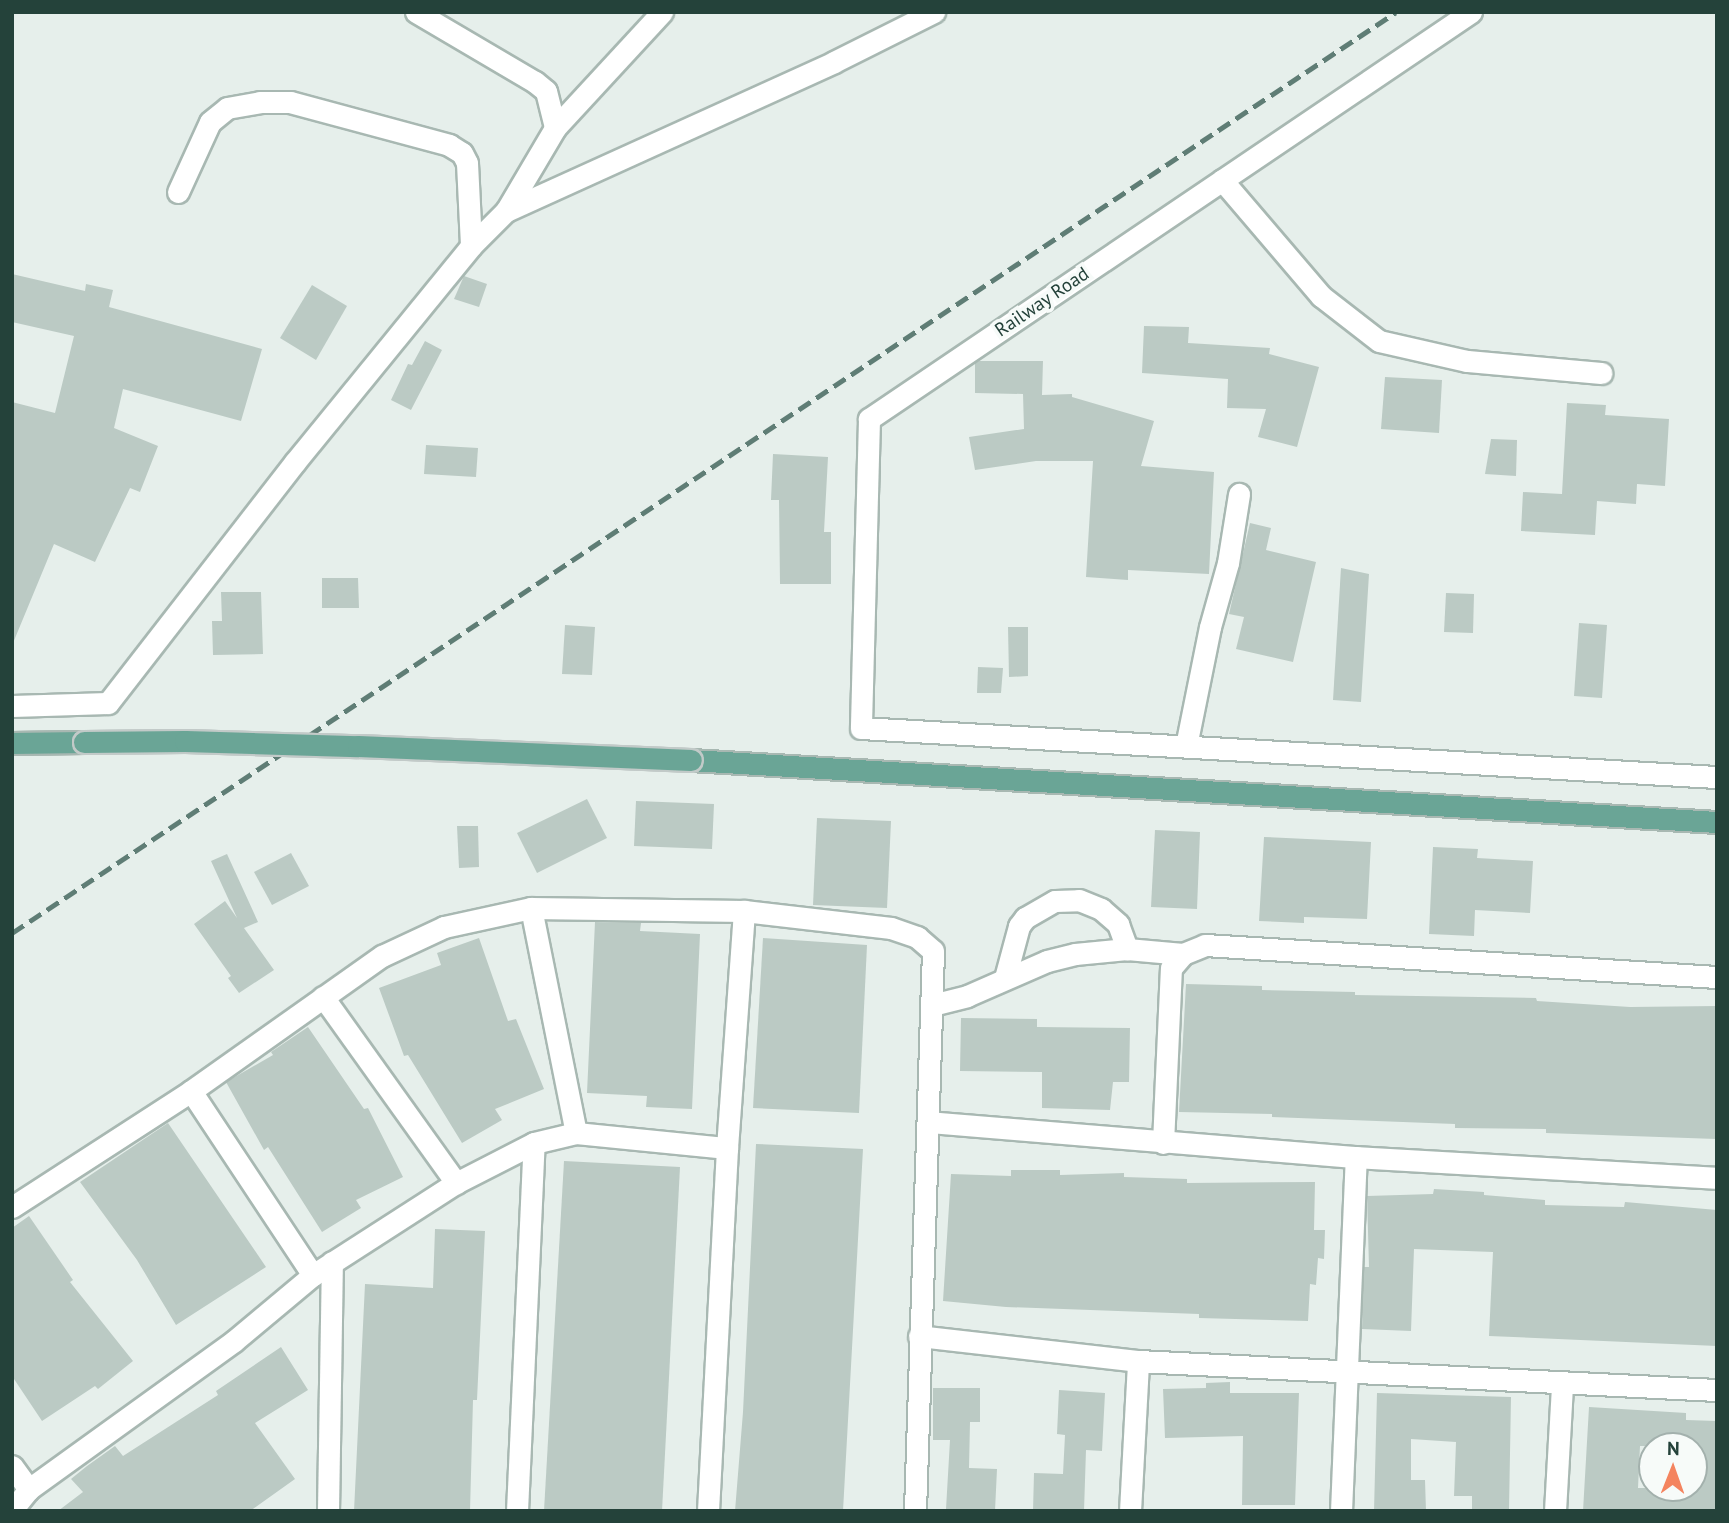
<!DOCTYPE html>
<html>
<head>
<meta charset="utf-8">
<style>
	body { margin:0 }
	#map { position:relative; width:1729px; height:1523px; overflow:hidden; background:#e6efeb; font-family:"PT Sans",sans-serif }
	div>[style] { position:absolute }
	[style*='--x'] { left:calc(var(--x)*1px); top:calc(var(--y)*1px); width:calc(var(--w)*1px); rotate:calc(var(--a)*1deg) }
	.building>* { inset:0; background:#bbcac4 }
	.roads { filter:drop-shadow(2px 0 #a8b8b2) drop-shadow(-2px 0 #a8b8b2) drop-shadow(0 2px #a8b8b2) drop-shadow(0 -2px #a8b8b2) }
	.minor>* { height:21px; margin:-10.5px; padding:0 10.5px; transform-origin:10.5px; border-radius:10.5px; background:#fff }
	.major>* { height:21px; margin:-10.5px; padding:0 10.5px; transform-origin:10.5px; border-radius:10.5px; background:#6aa596 }
	.rail>* { height:5px; margin-top:-2.5px; transform-origin:0; background:repeating-linear-gradient(90deg,#5f7d75 0 14px,transparent 0 21px) }
	.bridges { filter:drop-shadow(2px 0 #c2cac8) drop-shadow(-2px 0 #c2cac8) drop-shadow(0 2px #c2cac8) drop-shadow(0 -2px #c2cac8) }
	.major-bridge>* { height:21px; margin:-10.5px; padding:0 10.5px; transform-origin:10.5px; border-radius:10.5px; background:#6aa596 }
	span { translate:-50% -50%; white-space:nowrap; text-align:center; line-height:1.15; -webkit-text-stroke:7px #f7fbf9; paint-order:stroke }
	.street-label { font-size:19px; color:#24423a }
	.frame { position:absolute; inset:0; border:14px solid #24423a; pointer-events:none }
	.north { position:absolute; left:1638px; top:1432px; width:70px; height:70px; box-sizing:border-box; background:#f7fbf9; border:2px solid #a3b1ad; border-radius:50%; rotate:1deg; font-size:19px; font-weight:700; line-height:28px; text-align:center; color:#24423a }
	.north::after { content:''; display:block; margin:auto; width:24px; height:32px; background:#f4845f; clip-path:polygon(50% 0,100% 100%,50% 72%,0 100%) }
</style>
</head>
<body>
<div id="map">
	<div class="building">
		<div style="clip-path:polygon(12px 274px,85px 291px,86px 284px,113px 290px,109px 307px,262px 349px,241px 421px,123px 389px,114px 428px,158px 446px,140px 492px,130px 488px,95px 562px,54px 544px,13px 643px,12px 402px,55px 413px,74px 336px,12px 322px)"></div>
		<div style="clip-path:polygon(464px 276px,487px 284px,479px 307px,454px 299px)"></div>
		<div style="clip-path:polygon(312px 285px,347px 306px,316px 360px,280px 338px)"></div>
		<div style="clip-path:polygon(1144px 326px,1189px 327px,1188px 343px,1270px 348px,1269px 354px,1319px 367px,1297px 447px,1258px 437px,1266px 409px,1227px 408px,1228px 379px,1142px 373px)"></div>
		<div style="clip-path:polygon(425px 341px,442px 350px,411px 410px,391px 400px,408px 364px,412px 365px)"></div>
		<div style="clip-path:polygon(979px 361px,1043px 361px,1042px 395px,1072px 394px,1072px 397px,1154px 421px,1141px 466px,1214px 472px,1209px 574px,1128px 570px,1128px 580px,1086px 577px,1093px 461px,1036px 461px,975px 470px,969px 437px,1024px 429px,1023px 394px,975px 393px,975px 363px)"></div>
		<div style="clip-path:polygon(1385px 377px,1442px 380px,1439px 433px,1381px 429px)"></div>
		<div style="clip-path:polygon(1567px 403px,1606px 405px,1605px 415px,1669px 419px,1665px 486px,1637px 484px,1636px 504px,1597px 501px,1595px 535px,1521px 531px,1523px 492px,1562px 494px)"></div>
		<div style="clip-path:polygon(1491px 439px,1517px 440px,1516px 476px,1485px 474px)"></div>
		<div style="clip-path:polygon(426px 445px,478px 448px,476px 477px,424px 474px)"></div>
		<div style="clip-path:polygon(773px 454px,828px 457px,824px 532px,831px 532px,831px 584px,780px 584px,779px 500px,771px 500px)"></div>
		<div style="clip-path:polygon(1250px 523px,1271px 528px,1266px 550px,1316px 562px,1293px 662px,1236px 649px,1244px 617px,1229px 614px)"></div>
		<div style="clip-path:polygon(1341px 568px,1369px 574px,1361px 702px,1333px 700px)"></div>
		<div style="clip-path:polygon(322px 578px,358px 578px,359px 608px,322px 608px)"></div>
		<div style="clip-path:polygon(221px 592px,261px 592px,263px 654px,213px 655px,212px 621px,222px 621px)"></div>
		<div style="clip-path:polygon(1446px 593px,1474px 594px,1473px 633px,1444px 632px)"></div>
		<div style="clip-path:polygon(1579px 623px,1607px 625px,1602px 698px,1574px 696px)"></div>
		<div style="clip-path:polygon(565px 625px,595px 627px,592px 675px,562px 674px)"></div>
		<div style="clip-path:polygon(1008px 627px,1028px 627px,1028px 676px,1009px 677px)"></div>
		<div style="clip-path:polygon(978px 667px,1003px 668px,1001px 693px,977px 693px)"></div>
		<div style="clip-path:polygon(587px 799px,607px 838px,537px 873px,517px 833px)"></div>
		<div style="clip-path:polygon(636px 801px,714px 804px,712px 849px,634px 846px)"></div>
		<div style="clip-path:polygon(817px 818px,891px 821px,887px 908px,813px 905px)"></div>
		<div style="clip-path:polygon(457px 826px,478px 826px,479px 867px,459px 868px)"></div>
		<div style="clip-path:polygon(1155px 830px,1200px 832px,1197px 909px,1151px 907px)"></div>
		<div style="clip-path:polygon(1264px 837px,1371px 842px,1367px 919px,1304px 917px,1304px 923px,1259px 921px)"></div>
		<div style="clip-path:polygon(1433px 847px,1478px 849px,1477px 858px,1533px 861px,1530px 913px,1475px 910px,1474px 936px,1429px 934px)"></div>
		<div style="clip-path:polygon(291px 853px,309px 886px,272px 905px,254px 872px)"></div>
		<div style="clip-path:polygon(227px 854px,258px 922px,244px 928px,274px 970px,239px 993px,228px 978px,231px 976px,194px 924px,225px 901px,237px 918px,211px 861px)"></div>
		<div style="clip-path:polygon(595px 922px,641px 923px,640px 931px,700px 934px,692px 1109px,646px 1107px,647px 1096px,587px 1093px)"></div>
		<div style="clip-path:polygon(479px 938px,508px 1021px,516px 1019px,544px 1089px,495px 1109px,502px 1120px,462px 1143px,408px 1055px,404px 1056px,379px 988px,441px 965px,437px 953px)"></div>
		<div style="clip-path:polygon(763px 938px,867px 945px,859px 1113px,753px 1108px)"></div>
		<div style="clip-path:polygon(1186px 984px,1262px 986px,1262px 990px,1355px 992px,1355px 995px,1536px 998px,1537px 1001px,1630px 1007px,1717px 1006px,1716px 1139px,1546px 1133px,1546px 1129px,1455px 1128px,1455px 1124px,1272px 1117px,1272px 1114px,1179px 1112px)"></div>
		<div style="clip-path:polygon(961px 1018px,1037px 1019px,1037px 1027px,1130px 1028px,1129px 1082px,1113px 1082px,1110px 1110px,1042px 1108px,1042px 1072px,960px 1071px)"></div>
		<div style="clip-path:polygon(308px 1027px,364px 1109px,368px 1108px,403px 1177px,356px 1200px,361px 1208px,322px 1232px,268px 1147px,264px 1150px,226px 1082px,273px 1055px,271px 1052px)"></div>
		<div style="clip-path:polygon(168px 1123px,266px 1267px,176px 1325px,137px 1260px,80px 1182px)"></div>
		<div style="clip-path:polygon(756px 1144px,863px 1149px,843px 1511px,735px 1511px,743px 1412px)"></div>
		<div style="clip-path:polygon(564px 1161px,680px 1167px,662px 1511px,544px 1511px)"></div>
		<div style="clip-path:polygon(1011px 1170px,1060px 1170px,1060px 1175px,1124px 1173px,1124px 1177px,1187px 1179px,1187px 1183px,1315px 1182px,1314px 1230px,1325px 1230px,1324px 1259px,1318px 1258px,1316px 1285px,1310px 1284px,1308px 1321px,1199px 1318px,1199px 1314px,1006px 1307px,943px 1301px,951px 1174px,1011px 1176px)"></div>
		<div style="clip-path:polygon(1434px 1189px,1484px 1192px,1484px 1195px,1545px 1200px,1545px 1205px,1624px 1207px,1625px 1202px,1717px 1210px,1717px 1346px,1489px 1336px,1493px 1252px,1414px 1249px,1411px 1331px,1362px 1329px,1364px 1267px,1369px 1267px,1367px 1196px,1433px 1194px)"></div>
		<div style="clip-path:polygon(29px 1216px,73px 1280px,70px 1282px,133px 1361px,98px 1389px,95px 1386px,42px 1421px,12px 1376px,12px 1228px)"></div>
		<div style="clip-path:polygon(435px 1229px,485px 1231px,477px 1400px,473px 1400px,470px 1511px,354px 1511px,365px 1284px,433px 1288px)"></div>
		<div style="clip-path:polygon(281px 1347px,308px 1390px,255px 1423px,295px 1479px,250px 1511px,58px 1511px,83px 1492px,71px 1479px,87px 1466px,115px 1446px,123px 1456px,218px 1395px,216px 1391px)"></div>
		<div style="clip-path:polygon(1230px 1382px,1230px 1393px,1299px 1393px,1295px 1505px,1242px 1505px,1243px 1436px,1165px 1438px,1163px 1389px,1206px 1388px,1206px 1383px)"></div>
		<div style="clip-path:polygon(933px 1388px,980px 1388px,980px 1422px,970px 1422px,969px 1468px,997px 1469px,995px 1511px,946px 1509px,950px 1440px,933px 1440px)"></div>
		<div style="clip-path:polygon(1059px 1390px,1105px 1393px,1102px 1451px,1086px 1450px,1084px 1511px,1033px 1511px,1034px 1473px,1063px 1474px,1065px 1435px,1057px 1434px)"></div>
		<div style="clip-path:polygon(1377px 1393px,1511px 1397px,1509px 1510px,1472px 1509px,1472px 1496px,1454px 1496px,1456px 1442px,1411px 1439px,1411px 1480px,1425px 1480px,1426px 1511px,1374px 1511px)"></div>
		<div style="clip-path:polygon(evenodd,1589px 1407px,1686px 1413px,1686px 1420px,1717px 1421px,1717px 1511px,1583px 1511px,1589px 1407px,1640px 1446px,1694px 1446px,1694px 1488px,1638px 1488px,1640px 1446px)"></div>
	</div>
	<div class="roads">
		<div class="minor">
			<div style="--x:416;--y:12;--w:138;--a:30.5"></div>
			<div style="--x:535;--y:82;--w:14;--a:39"></div>
			<div style="--x:546;--y:91;--w:38;--a:76"></div>
			<div style="--x:1471;--y:12;--w:727;--a:145.94"></div>
			<div style="--x:869;--y:419;--w:309;--a:91.5"></div>
			<div style="--x:861;--y:728;--w:857;--a:3.28"></div>
			<div style="--x:1222;--y:180;--w:153;--a:49.5"></div>
			<div style="--x:1321;--y:296;--w:73;--a:37.8"></div>
			<div style="--x:1379;--y:341;--w:90;--a:12.8"></div>
			<div style="--x:1467;--y:361;--w:135;--a:5.1"></div>
			<div style="--x:178;--y:192;--w:77;--a:-65.4"></div>
			<div style="--x:210;--y:122;--w:22;--a:-39"></div>
			<div style="--x:227;--y:108;--w:34;--a:-10"></div>
			<div style="--x:260;--y:102;--w:30;--a:0"></div>
			<div style="--x:290;--y:102;--w:165;--a:15.1"></div>
			<div style="--x:449;--y:145;--w:15;--a:32"></div>
			<div style="--x:462;--y:153;--w:11;--a:63"></div>
			<div style="--x:467;--y:163;--w:83;--a:87.2"></div>
			<div style="--x:506;--y:211;--w:96;--a:-59.4"></div>
			<div style="--x:555;--y:128;--w:158;--a:-47.3"></div>
			<div style="--x:12;--y:706;--w:96;--a:-1.8"></div>
			<div style="--x:108;--y:703;--w:305;--a:-52.2"></div>
			<div style="--x:295;--y:462;--w:279;--a:-50.8"></div>
			<div style="--x:471;--y:246;--w:49;--a:-45"></div>
			<div style="--x:506;--y:211;--w:360;--a:-24.4"></div>
			<div style="--x:834;--y:62;--w:112;--a:-26.6"></div>
			<div style="--x:1186;--y:746;--w:121;--a:-78.6"></div>
			<div style="--x:1210;--y:627;--w:66;--a:-74.3"></div>
			<div style="--x:1228;--y:563;--w:70;--a:-80.9"></div>
			<div style="--x:531;--y:908;--w:229;--a:78.7"></div>
			<div style="--x:1005;--y:978;--w:54;--a:-74.9"></div>
			<div style="--x:1019;--y:926;--w:10;--a:-53"></div>
			<div style="--x:1025;--y:918;--w:34;--a:-30"></div>
			<div style="--x:1055;--y:901;--w:24;--a:-2"></div>
			<div style="--x:1079;--y:900;--w:24;--a:22"></div>
			<div style="--x:1101;--y:909;--w:23;--a:41"></div>
			<div style="--x:1118;--y:924;--w:27;--a:70"></div>
			<div style="--x:323;--y:997;--w:229;--a:54.4"></div>
			<div style="--x:932;--y:1005;--w:36;--a:-14"></div>
			<div style="--x:967;--y:996;--w:87;--a:-23.6"></div>
			<div style="--x:1047;--y:961;--w:29;--a:-14"></div>
			<div style="--x:1075;--y:954;--w:52;--a:-5.5"></div>
			<div style="--x:1127;--y:949;--w:56;--a:5.1"></div>
			<div style="--x:191;--y:1091;--w:221;--a:56.5"></div>
			<div style="--x:928;--y:1122;--w:429;--a:4.7"></div>
			<div style="--x:1356;--y:1157;--w:362;--a:3.3"></div>
			<div style="--x:1163;--y:1143;--w:175;--a:-87.4"></div>
			<div style="--x:1171;--y:968;--w:18;--a:-49"></div>
			<div style="--x:1183;--y:954;--w:24;--a:-22"></div>
			<div style="--x:1205;--y:945;--w:513;--a:3.58"></div>
			<div style="--x:12;--y:1207;--w:213;--a:-32.9"></div>
			<div style="--x:191;--y:1091;--w:234;--a:-35.3"></div>
			<div style="--x:382;--y:956;--w:68;--a:-25.1"></div>
			<div style="--x:444;--y:927;--w:89;--a:-12.3"></div>
			<div style="--x:531;--y:908;--w:213;--a:0.8"></div>
			<div style="--x:744;--y:911;--w:148;--a:6.6"></div>
			<div style="--x:891;--y:928;--w:28;--a:19"></div>
			<div style="--x:917;--y:937;--w:21;--a:41"></div>
			<div style="--x:933;--y:951;--w:560;--a:91.84"></div>
			<div style="--x:919;--y:1336;--w:220;--a:6.5"></div>
			<div style="--x:1138;--y:1361;--w:580;--a:2.87"></div>
			<div style="--x:12;--y:1466;--w:29;--a:54"></div>
			<div style="--x:12;--y:1510;--w:27;--a:-51"></div>
			<div style="--x:29;--y:1489;--w:253;--a:-35.8"></div>
			<div style="--x:234;--y:1341;--w:103;--a:-39.9"></div>
			<div style="--x:313;--y:1275;--w:170;--a:-32.8"></div>
			<div style="--x:456;--y:1183;--w:88;--a:-27.1"></div>
			<div style="--x:534;--y:1143;--w:43;--a:-13.4"></div>
			<div style="--x:576;--y:1133;--w:152;--a:5.7"></div>
			<div style="--x:328;--y:1511;--w:249;--a:-89.1"></div>
			<div style="--x:517;--y:1511;--w:368;--a:-87.4"></div>
			<div style="--x:708;--y:1511;--w:363;--a:-87"></div>
			<div style="--x:727;--y:1148;--w:238;--a:-85.9"></div>
			<div style="--x:1130;--y:1511;--w:150;--a:-86.9"></div>
			<div style="--x:1341;--y:1511;--w:354;--a:-87.6"></div>
			<div style="--x:1555;--y:1511;--w:127;--a:-86.8"></div>
		</div>
		<div class="major">
			<div style="--x:12;--y:743;--w:72;--a:-0.8"></div>
			<div style="--x:691;--y:760;--w:1028;--a:3.46"></div>
		</div>
	</div>
	<div class="rail">
		<div style="--x:12;--y:933;--w:1662;--a:-33.64"></div>
	</div>
	<div class="bridges">
		<div class="major-bridge">
			<div style="--x:84;--y:742;--w:101;--a:-0.6"></div>
			<div style="--x:185;--y:741;--w:173;--a:1.7"></div>
			<div style="--x:358;--y:746;--w:333;--a:2.4"></div>
		</div>
	</div>
	<div class="street-label">
		<span style="left:1042px;top:302px;rotate:-34deg">Railway Road</span>
	</div>
	<div class="frame"></div>
	<div class="north">N</div>
</div>
</body>
</html>
